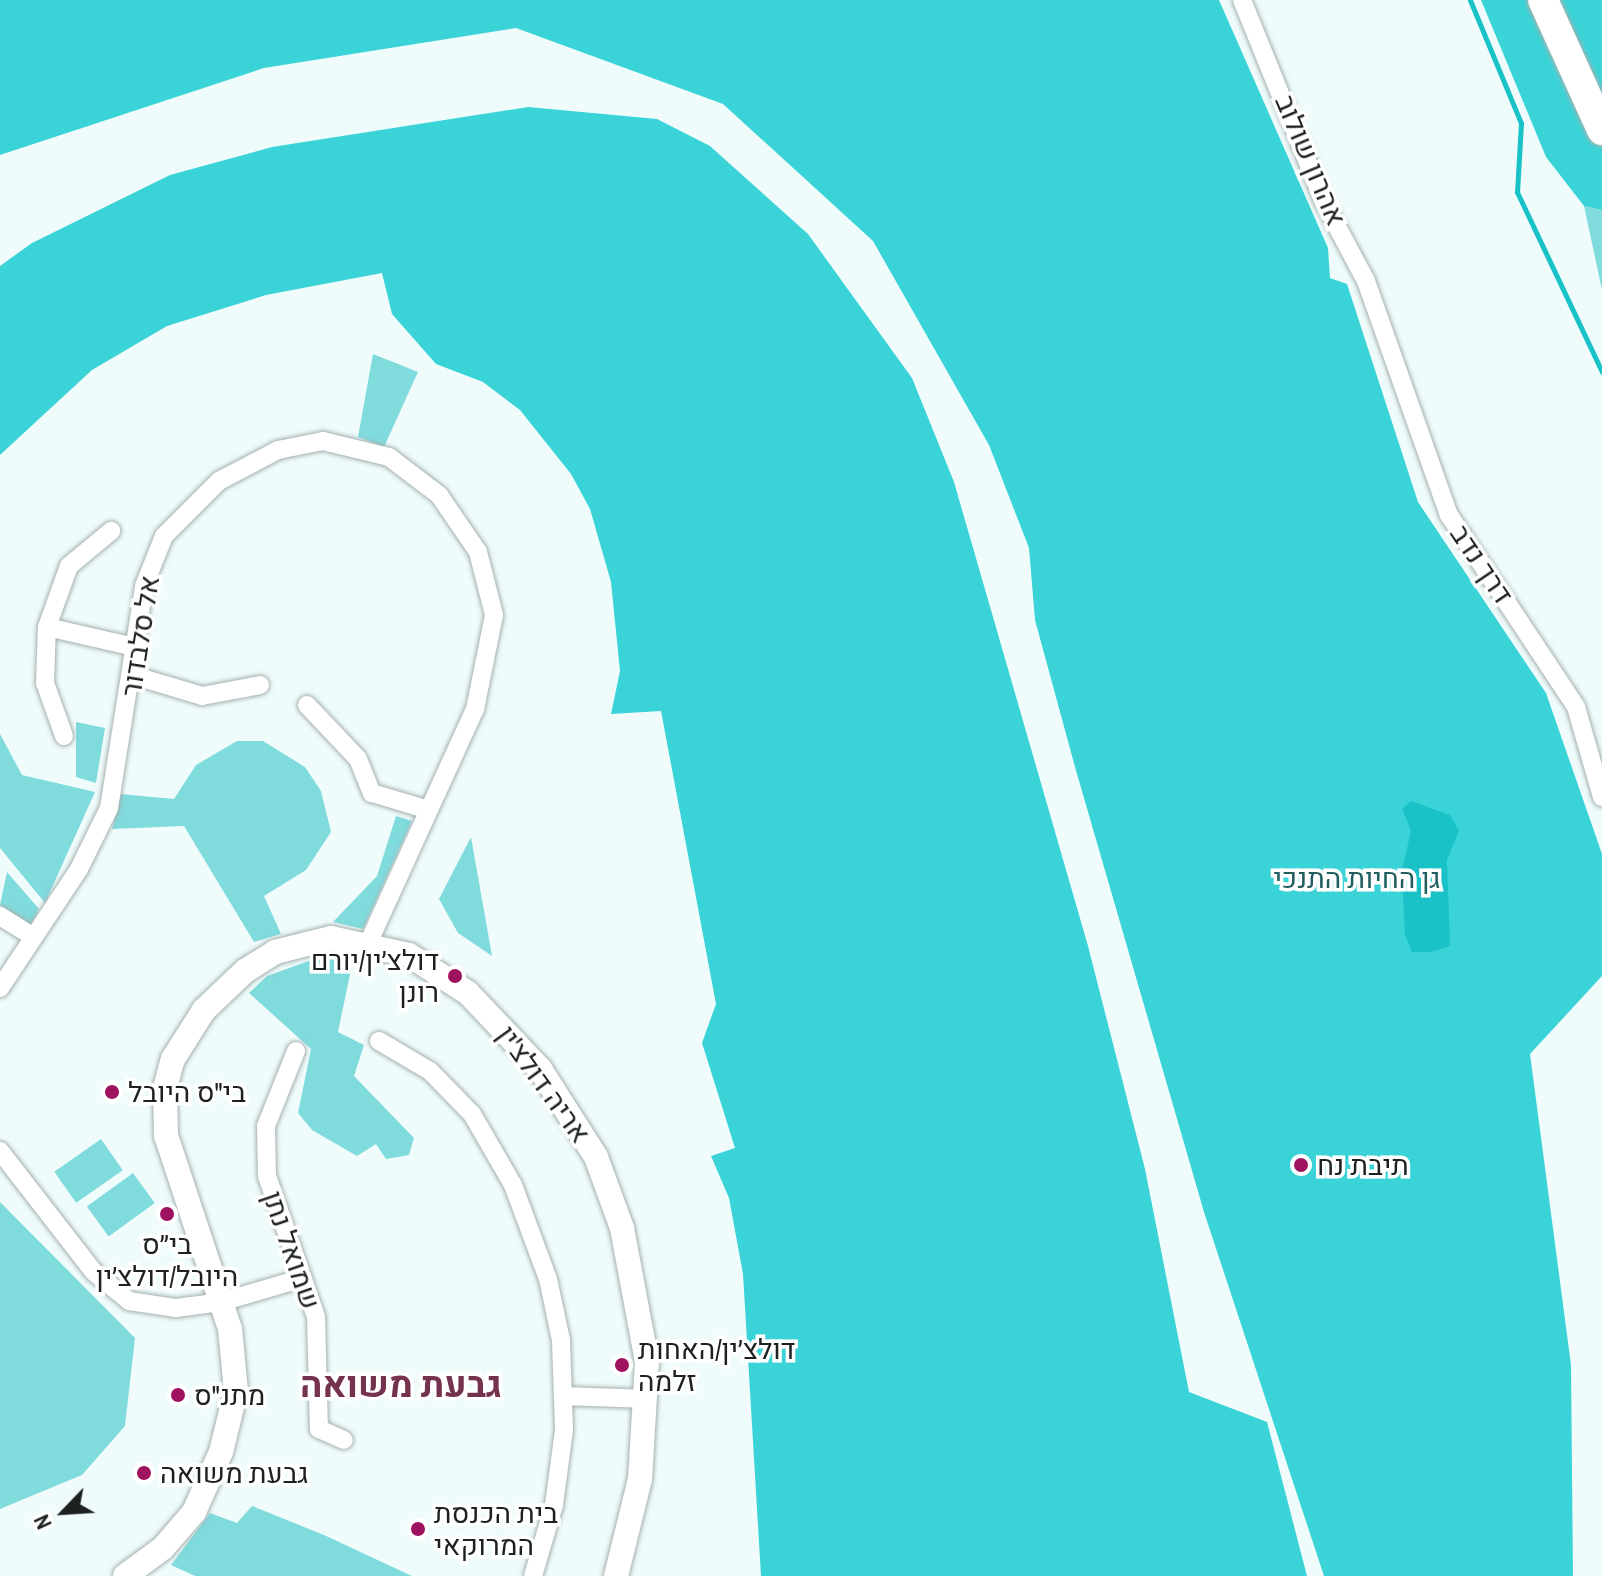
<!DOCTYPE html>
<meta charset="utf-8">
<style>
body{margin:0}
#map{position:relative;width:1602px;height:1576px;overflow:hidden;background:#f0fcfc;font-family:"Archivo Narrow",Heebo,sans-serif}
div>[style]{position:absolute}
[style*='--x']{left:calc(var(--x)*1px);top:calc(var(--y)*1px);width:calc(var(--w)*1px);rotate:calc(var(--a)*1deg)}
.green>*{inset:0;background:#80dbdd;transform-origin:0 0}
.forest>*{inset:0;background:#3ad4d8}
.water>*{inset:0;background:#18c2c7}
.stream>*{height:5px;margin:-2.5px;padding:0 2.5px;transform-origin:2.5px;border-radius:2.5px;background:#18c2c7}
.roads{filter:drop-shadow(0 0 2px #a5b0b0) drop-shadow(0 0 2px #a5b0b0)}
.minor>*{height:18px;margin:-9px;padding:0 9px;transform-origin:9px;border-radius:9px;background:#fff}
.tertiary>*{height:24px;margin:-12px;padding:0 12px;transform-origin:12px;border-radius:12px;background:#fff}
.primary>*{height:30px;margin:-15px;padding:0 15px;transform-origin:15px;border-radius:15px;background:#fff}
.dots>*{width:22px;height:22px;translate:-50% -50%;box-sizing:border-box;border:4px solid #fff;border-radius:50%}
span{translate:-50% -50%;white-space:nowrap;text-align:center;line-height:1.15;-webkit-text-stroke:7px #fff;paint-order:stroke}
.street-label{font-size:28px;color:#1d2121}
.park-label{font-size:28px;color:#215e5f}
.poi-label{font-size:28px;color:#1d2121}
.right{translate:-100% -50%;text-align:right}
.left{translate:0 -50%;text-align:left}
.district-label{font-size:36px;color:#74324f;font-weight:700}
.north{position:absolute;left:24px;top:1472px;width:80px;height:80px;-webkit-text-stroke:6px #fff;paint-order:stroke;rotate:245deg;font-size:22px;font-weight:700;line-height:32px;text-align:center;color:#1d2121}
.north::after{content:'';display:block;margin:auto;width:28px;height:36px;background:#1d2121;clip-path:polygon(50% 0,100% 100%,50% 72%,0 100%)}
</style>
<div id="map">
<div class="green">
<i style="clip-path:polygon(1584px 206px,1602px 210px,1602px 290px)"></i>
<i style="clip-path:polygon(373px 354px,418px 372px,384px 447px,358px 437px)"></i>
<i style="clip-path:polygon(76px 722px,105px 728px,96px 783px,76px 777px)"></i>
<i style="clip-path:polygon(0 734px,22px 775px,95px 792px,45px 903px,0 848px)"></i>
<i style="clip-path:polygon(237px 741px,263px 741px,305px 767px,321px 791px,331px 832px,306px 870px,264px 896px,281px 934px,254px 942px,184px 826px,112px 829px,121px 794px,174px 799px,196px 765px)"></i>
<i style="clip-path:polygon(396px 816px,412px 821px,363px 929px,333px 922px,377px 876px)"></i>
<i style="clip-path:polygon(471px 837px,492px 956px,458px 933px,439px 899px)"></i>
<i style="clip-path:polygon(7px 872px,39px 909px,30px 926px,0 905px)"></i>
<i style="clip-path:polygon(328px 954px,354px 955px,338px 1032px,364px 1045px,354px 1076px,414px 1138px,409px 1155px,386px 1159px,376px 1144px,357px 1156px,312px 1130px,298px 1113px,311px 1049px,249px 993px,267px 976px)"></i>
<i style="left:101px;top:1139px;width:38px;height:57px;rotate:55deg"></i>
<i style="left:133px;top:1173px;width:37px;height:57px;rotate:54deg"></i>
<i style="clip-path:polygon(0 1202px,135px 1338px,125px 1426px,82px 1475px,0 1509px)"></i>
<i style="clip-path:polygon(252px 1506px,324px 1535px,412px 1576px,195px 1576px,171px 1565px,210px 1513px,237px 1523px)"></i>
</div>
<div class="forest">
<i style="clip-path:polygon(0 0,1219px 0,1328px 248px,1330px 278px,1347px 284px,1418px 502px,1546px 693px,1602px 854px,1602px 976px,1530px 1054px,1571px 1365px,1573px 1576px,1324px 1576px,1204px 1212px,1075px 767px,1035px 620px,1029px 548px,989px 445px,873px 241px,723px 104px,516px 28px,264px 68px,0 155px)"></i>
<i style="clip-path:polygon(1481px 0,1602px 0,1602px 210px,1584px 206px,1546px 157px)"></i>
<i style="clip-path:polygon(528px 107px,657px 119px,710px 146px,808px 234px,912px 378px,954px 482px,1088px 946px,1145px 1169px,1189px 1392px,1267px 1422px,1307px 1576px,761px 1576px,743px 1274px,729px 1198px,711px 1156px,735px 1148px,702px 1043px,716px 1004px,661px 711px,611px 714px,620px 671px,611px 582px,590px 509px,571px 474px,520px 410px,483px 382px,436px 364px,392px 314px,382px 273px,266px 295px,167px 326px,92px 370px,0 455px,0 266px,32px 243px,170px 175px,272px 147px)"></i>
</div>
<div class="water">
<i style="clip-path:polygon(1411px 801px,1450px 815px,1459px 831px,1447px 860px,1450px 946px,1431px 952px,1412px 952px,1405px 935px,1402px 870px,1411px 831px,1402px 809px)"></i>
</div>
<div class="stream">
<i style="--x:1470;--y:0;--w:133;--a:67.5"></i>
<i style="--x:1521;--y:123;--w:69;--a:93.3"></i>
<i style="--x:1517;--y:192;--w:199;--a:64.7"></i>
</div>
<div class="roads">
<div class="minor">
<i style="--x:1242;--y:0;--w:218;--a:67.9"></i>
<i style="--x:1324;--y:202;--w:89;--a:62"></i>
<i style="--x:1366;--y:281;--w:248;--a:70.5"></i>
<i style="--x:1449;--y:515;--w:230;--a:56.5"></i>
<i style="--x:1576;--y:707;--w:94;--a:73.9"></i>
<i style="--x:47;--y:627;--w:90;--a:12.8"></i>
<i style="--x:132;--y:675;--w:73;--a:16.7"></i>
<i style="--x:202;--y:696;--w:59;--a:-10.7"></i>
<i style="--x:307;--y:705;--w:74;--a:46.6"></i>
<i style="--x:358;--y:759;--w:37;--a:68"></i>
<i style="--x:372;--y:793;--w:59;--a:16.6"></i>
<i style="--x:64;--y:736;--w:56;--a:-109.7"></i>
<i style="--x:45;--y:683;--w:56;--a:-88"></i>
<i style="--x:47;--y:627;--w:65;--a:-70.2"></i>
<i style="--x:69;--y:566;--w:55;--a:-39.8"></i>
<i style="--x:0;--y:916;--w:39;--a:32"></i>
<i style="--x:0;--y:988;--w:143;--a:-56.4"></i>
<i style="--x:79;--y:869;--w:68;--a:-63.8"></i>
<i style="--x:109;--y:808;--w:225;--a:-81"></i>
<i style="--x:144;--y:586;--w:54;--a:-68.2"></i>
<i style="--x:164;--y:536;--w:78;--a:-45"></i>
<i style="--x:219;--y:481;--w:67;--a:-27.7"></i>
<i style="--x:278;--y:450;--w:46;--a:-11.3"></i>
<i style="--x:323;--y:441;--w:68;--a:13.6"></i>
<i style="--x:389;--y:457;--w:63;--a:37.2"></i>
<i style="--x:439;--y:495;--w:69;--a:55.6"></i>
<i style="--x:478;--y:552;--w:65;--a:75.7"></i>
<i style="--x:494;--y:615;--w:96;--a:101.4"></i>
<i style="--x:475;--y:709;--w:256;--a:114.5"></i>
<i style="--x:379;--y:1041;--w:59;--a:30.5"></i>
<i style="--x:430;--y:1071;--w:60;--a:45.7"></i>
<i style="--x:472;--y:1114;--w:82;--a:60"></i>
<i style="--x:513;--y:1185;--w:100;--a:69.6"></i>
<i style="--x:548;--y:1279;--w:62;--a:78"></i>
<i style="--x:561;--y:1340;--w:90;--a:88.1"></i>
<i style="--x:564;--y:1430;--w:76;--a:97.6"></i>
<i style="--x:554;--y:1505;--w:74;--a:106.5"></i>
<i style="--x:296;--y:1051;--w:81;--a:111.8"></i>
<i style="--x:266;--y:1126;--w:50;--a:88.9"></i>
<i style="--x:267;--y:1176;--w:149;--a:70.8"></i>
<i style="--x:316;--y:1317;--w:112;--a:88.5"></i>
<i style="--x:319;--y:1429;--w:27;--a:24"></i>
<i style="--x:0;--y:1151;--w:153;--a:52.2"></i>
<i style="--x:94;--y:1272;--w:45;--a:39.6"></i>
<i style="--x:129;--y:1301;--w:48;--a:8.5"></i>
<i style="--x:176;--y:1308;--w:45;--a:-7.6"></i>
<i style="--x:221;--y:1302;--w:85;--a:-16.3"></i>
<i style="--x:565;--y:1396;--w:82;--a:2.1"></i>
</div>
<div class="tertiary">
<i style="--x:125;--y:1576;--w:47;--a:-36.4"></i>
<i style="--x:163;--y:1548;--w:48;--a:-49.3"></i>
<i style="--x:194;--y:1512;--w:66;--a:-65.8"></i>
<i style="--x:221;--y:1452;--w:63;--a:-76.2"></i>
<i style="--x:236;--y:1391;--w:62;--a:-95.5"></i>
<i style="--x:230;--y:1329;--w:203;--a:-108.3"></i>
<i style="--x:166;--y:1136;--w:48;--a:-91.2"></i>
<i style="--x:165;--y:1088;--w:30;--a:-75"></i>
<i style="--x:173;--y:1059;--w:58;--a:-57.7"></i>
<i style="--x:204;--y:1010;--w:57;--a:-43.6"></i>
<i style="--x:245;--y:971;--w:36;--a:-32"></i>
<i style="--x:275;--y:952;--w:58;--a:-14"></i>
<i style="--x:331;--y:938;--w:80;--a:12.3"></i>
<i style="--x:409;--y:955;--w:70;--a:32.8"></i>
<i style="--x:468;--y:993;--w:105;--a:46.5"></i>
<i style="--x:540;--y:1069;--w:104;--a:57.5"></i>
<i style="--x:596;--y:1157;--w:76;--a:69.9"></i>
<i style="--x:622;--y:1228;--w:136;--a:79.4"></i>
<i style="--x:647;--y:1362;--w:117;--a:93.4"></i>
<i style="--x:640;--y:1479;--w:100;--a:103.9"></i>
</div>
<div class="primary">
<i style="--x:1543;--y:0;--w:143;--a:65.6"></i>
</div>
</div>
<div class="dots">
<i style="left:455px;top:976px;background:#9e125f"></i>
<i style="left:112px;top:1092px;background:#9e125f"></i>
<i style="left:1301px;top:1165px;background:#9e125f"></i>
<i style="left:167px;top:1214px;background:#9e125f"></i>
<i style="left:622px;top:1365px;background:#9e125f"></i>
<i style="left:178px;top:1395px;background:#9e125f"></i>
<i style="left:144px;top:1473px;background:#9e125f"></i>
<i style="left:418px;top:1529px;background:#9e125f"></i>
</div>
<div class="street-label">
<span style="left:1311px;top:160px;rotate:67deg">אהרון שולוב</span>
<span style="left:1482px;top:564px;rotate:56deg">דרך נדב</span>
<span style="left:140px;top:636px;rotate:-81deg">אל סלבדור</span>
<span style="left:544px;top:1084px;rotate:54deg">אריה דולצ'ין</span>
<span style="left:292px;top:1250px;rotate:71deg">שמואל נתן</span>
</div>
<div class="park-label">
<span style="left:1357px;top:878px">גן החיות התנכי</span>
</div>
<div class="poi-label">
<span class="right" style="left:439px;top:976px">דולצ׳ין/יורם<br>רונן</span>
<span class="left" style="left:128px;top:1092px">בי"ס היובל</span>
<span class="left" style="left:1317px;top:1165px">תיבת נח</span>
<span style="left:167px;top:1260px">בי״ס<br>היובל/דולצ׳ין</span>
<span class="left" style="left:638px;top:1365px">דולצ׳ין/האחות<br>זלמה</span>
<span class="left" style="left:194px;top:1395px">מתנ"ס</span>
<span class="left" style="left:160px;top:1473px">גבעת משואה</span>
<span class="left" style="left:434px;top:1529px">בית הכנסת<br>המרוקאי</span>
</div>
<div class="district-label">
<span style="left:401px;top:1385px">גבעת משואה</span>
</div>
<div class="north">N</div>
</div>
